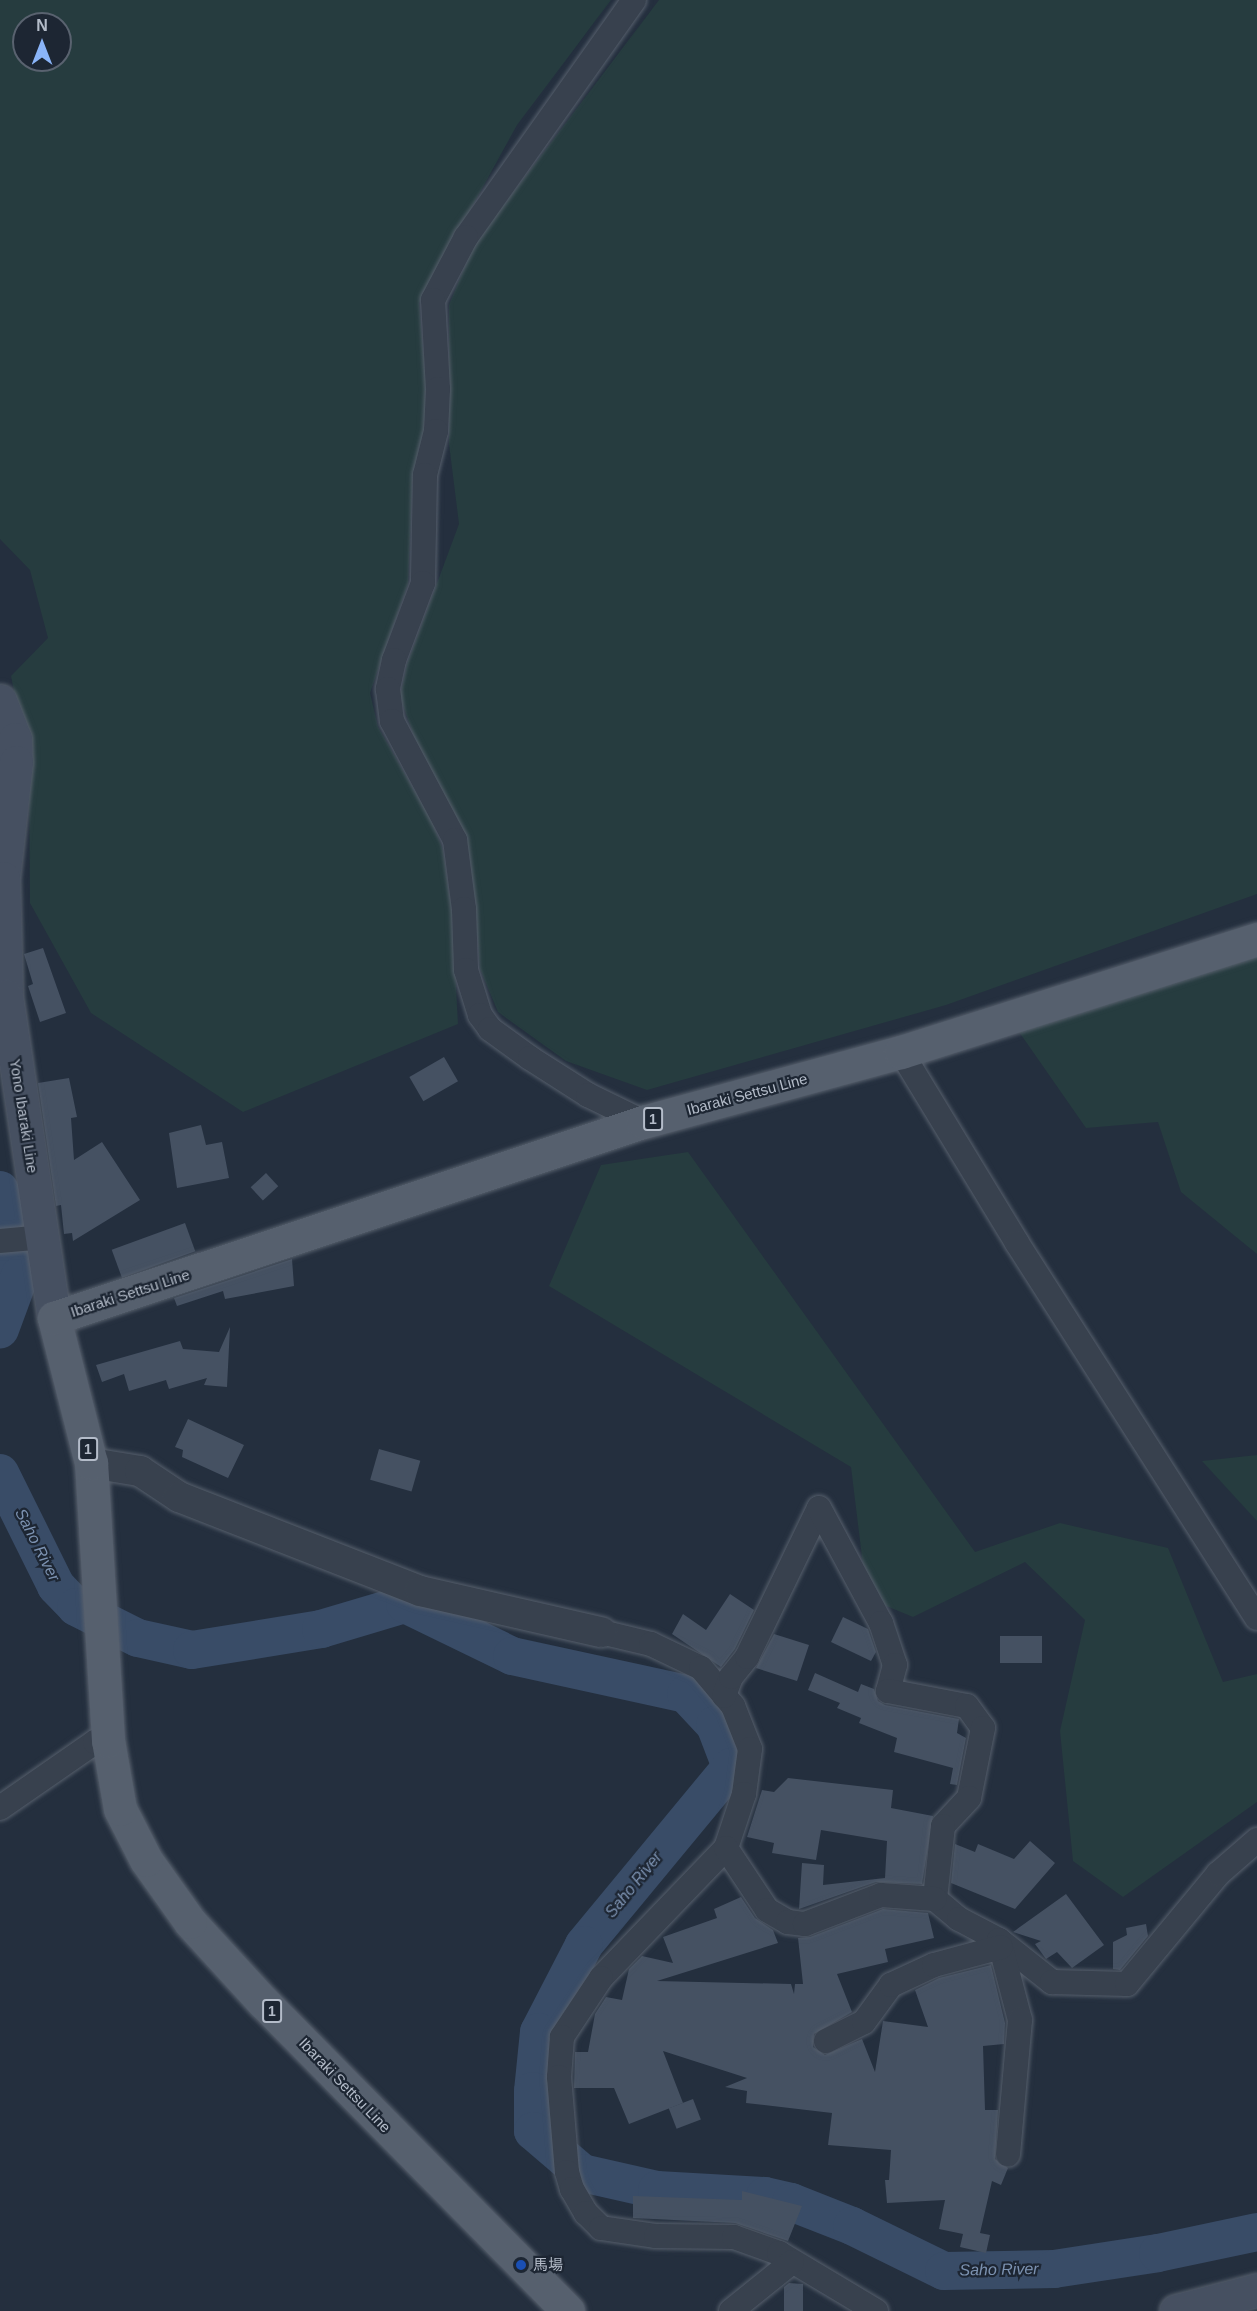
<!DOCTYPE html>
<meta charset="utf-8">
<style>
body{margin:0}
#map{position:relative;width:1257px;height:2311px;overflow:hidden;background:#242f3e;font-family:Arial,"Noto Sans JP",sans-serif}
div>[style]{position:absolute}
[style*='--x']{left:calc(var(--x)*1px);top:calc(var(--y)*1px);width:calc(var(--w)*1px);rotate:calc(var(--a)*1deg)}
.green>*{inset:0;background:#263c3f}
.river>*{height:38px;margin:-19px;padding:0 19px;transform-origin:19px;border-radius:19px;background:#394c67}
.building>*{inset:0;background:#455162;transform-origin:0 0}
.roads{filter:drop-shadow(0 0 2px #565f6c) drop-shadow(0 0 2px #565f6c)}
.minor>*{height:24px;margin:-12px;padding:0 12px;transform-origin:12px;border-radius:12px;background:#38414e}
.tertiary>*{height:30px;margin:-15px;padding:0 15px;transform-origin:15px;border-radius:15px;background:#38414e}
.secondary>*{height:33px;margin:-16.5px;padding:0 16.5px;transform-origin:16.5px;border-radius:16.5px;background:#465061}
.primary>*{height:33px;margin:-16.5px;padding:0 16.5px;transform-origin:16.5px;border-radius:16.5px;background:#56606e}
.dots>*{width:16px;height:16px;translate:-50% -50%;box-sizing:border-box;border:3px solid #1d2633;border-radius:50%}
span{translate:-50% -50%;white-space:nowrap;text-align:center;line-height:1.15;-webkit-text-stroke:4.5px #1d2633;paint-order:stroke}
.shield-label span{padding:2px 4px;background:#1d2633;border:2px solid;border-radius:4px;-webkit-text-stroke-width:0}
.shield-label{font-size:14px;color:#b4bcc9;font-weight:700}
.street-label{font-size:15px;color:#b4bcc9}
.poi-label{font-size:15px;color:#b4bcc9}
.left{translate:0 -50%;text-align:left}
.water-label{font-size:16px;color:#7c92b1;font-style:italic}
.north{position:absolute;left:12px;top:12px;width:60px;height:60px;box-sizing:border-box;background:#1d2633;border:2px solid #59626f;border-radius:50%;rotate:0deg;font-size:16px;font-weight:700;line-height:24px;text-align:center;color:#b4bcc9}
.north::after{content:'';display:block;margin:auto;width:21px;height:27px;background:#8ab4f8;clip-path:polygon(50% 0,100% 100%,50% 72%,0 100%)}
</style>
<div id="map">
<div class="green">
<i style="clip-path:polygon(evenodd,0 0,611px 0,517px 125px,419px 303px,427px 394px,425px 434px,413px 473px,408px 584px,370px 693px,378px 727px,431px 819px,443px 850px,452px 912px,458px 1024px,243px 1112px,91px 1013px,30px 903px,29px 765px,11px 676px,48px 638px,30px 570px,0 539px,0 0,24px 24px,60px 24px,60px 60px,24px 60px,24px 24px)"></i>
<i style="clip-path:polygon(659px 0,1257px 0,1257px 894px,946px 1005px,647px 1090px,566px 1061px,498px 1012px,480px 969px,475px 908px,400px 697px,407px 664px,459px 524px,449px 444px,449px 305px,474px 244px)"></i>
<i style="clip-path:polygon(1257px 947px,1257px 1254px,1181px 1192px,1158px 1122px,1086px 1128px,1015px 1026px)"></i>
<i style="clip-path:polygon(688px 1152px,975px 1552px,1060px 1523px,1168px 1548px,1223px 1682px,1257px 1674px,1257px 1802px,1123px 1897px,1073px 1861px,1060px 1731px,1085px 1620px,1025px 1562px,913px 1617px,867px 1598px,851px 1467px,549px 1286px,601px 1165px)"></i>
<i style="clip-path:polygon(1257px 1455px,1257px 1521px,1202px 1461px)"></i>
</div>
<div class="river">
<i style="--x:0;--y:1190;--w:87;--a:76.8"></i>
<i style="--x:20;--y:1275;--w:58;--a:110.3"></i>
<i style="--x:0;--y:1473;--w:126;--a:63.6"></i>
<i style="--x:56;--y:1586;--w:29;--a:46"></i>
<i style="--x:76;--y:1607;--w:69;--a:26.6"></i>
<i style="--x:138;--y:1638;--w:55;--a:12.5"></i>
<i style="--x:192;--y:1650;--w:131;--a:-9.2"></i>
<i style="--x:321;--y:1629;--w:88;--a:-16.6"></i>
<i style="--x:405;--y:1604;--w:119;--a:25.9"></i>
<i style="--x:512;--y:1656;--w:178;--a:12.3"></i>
<i style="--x:686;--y:1694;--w:42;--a:46.9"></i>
<i style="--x:715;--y:1725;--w:45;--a:69.1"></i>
<i style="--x:731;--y:1767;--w:231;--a:129.6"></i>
<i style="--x:584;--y:1945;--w:98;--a:117.3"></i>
<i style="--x:539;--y:2032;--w:59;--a:95.8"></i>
<i style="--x:533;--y:2091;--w:40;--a:90"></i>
<i style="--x:533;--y:2131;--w:65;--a:40.6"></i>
<i style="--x:582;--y:2173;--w:77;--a:12.8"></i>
<i style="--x:657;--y:2190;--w:108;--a:3.2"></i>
<i style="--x:765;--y:2196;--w:27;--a:13"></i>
<i style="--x:791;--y:2202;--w:66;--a:21.5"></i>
<i style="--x:852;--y:2226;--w:102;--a:26.1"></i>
<i style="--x:944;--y:2271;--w:110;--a:-1"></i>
<i style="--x:1054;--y:2269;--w:105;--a:-8.7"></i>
<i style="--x:1158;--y:2253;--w:101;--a:-12"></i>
</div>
<div class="building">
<i style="clip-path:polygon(43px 948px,66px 1013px,40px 1022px,28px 986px,33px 984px,24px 954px)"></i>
<i style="left:444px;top:1057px;width:28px;height:40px;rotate:60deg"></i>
<i style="clip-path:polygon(69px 1078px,77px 1117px,71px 1118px,74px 1160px,102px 1142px,140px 1200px,73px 1241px,72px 1233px,64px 1234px,61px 1205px,56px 1206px,38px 1083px)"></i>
<i style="clip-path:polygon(201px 1125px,206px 1145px,222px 1142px,229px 1178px,177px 1188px,169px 1133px)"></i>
<i style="left:266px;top:1173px;width:18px;height:21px;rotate:47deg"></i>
<i style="left:185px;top:1223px;width:30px;height:78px;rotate:70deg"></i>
<i style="clip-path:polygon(292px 1259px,294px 1286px,225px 1299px,223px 1291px,177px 1306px,174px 1298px)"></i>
<i style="clip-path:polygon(230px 1327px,227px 1387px,204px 1385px,207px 1378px,169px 1389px,166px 1380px,129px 1391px,124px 1374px,102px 1382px,96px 1365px,180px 1341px,183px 1349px,219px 1352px)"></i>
<i style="clip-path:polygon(188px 1419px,244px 1445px,228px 1478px,182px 1457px,183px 1450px,175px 1447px)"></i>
<i style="left:379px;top:1449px;width:43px;height:32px;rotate:16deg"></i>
<i style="clip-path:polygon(730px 1594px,754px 1610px,735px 1649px,721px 1667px,672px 1634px,683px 1614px,706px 1630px)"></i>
<i style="clip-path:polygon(843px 1617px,868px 1629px,876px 1652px,871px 1661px,831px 1642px)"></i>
<i style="clip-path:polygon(774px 1634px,809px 1645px,797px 1681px,756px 1668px)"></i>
<i style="left:1042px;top:1636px;width:27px;height:42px;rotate:90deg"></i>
<i style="clip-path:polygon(815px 1673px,858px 1692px,861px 1684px,874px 1689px,878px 1701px,885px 1705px,959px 1719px,957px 1733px,966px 1738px,957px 1785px,950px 1784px,953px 1768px,894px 1752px,897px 1738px,859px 1723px,861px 1718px,837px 1708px,840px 1703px,808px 1690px)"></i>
<i style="clip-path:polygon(788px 1778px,893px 1790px,891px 1808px,933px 1816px,922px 1884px,876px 1882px,799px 1909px,802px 1863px,824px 1865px,823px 1885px,885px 1878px,887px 1841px,821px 1830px,816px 1860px,772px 1853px,774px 1843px,747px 1837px,762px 1790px,774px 1792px)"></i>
<i style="clip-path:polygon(1030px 1841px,1055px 1863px,1015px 1909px,951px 1883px,955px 1844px,975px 1852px,978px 1844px,1014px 1859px)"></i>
<i style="clip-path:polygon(1066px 1894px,1104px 1945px,1072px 1968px,1057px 1952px,1046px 1959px,1035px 1944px,1041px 1941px,1013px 1932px)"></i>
<i style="clip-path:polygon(741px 1897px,755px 1918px,773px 1930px,778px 1943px,657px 1981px,791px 1984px,794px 1994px,795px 1984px,803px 1984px,798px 1938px,810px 1937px,883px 1909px,928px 1913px,934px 1938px,885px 1949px,888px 1962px,837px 1974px,852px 2012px,814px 2034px,813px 2047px,825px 2055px,862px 2039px,875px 2072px,883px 2021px,928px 2027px,915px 1990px,939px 1978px,991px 1965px,1005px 2023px,1004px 2044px,983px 2046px,985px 2110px,998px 2110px,995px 2159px,1008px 2168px,1001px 2185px,992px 2181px,980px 2233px,990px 2235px,986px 2253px,960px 2247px,963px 2234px,939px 2229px,945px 2200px,887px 2203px,885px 2180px,889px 2180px,891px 2150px,828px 2145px,832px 2113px,746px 2103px,747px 2091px,725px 2087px,747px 2078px,663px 2051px,683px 2103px,629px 2124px,614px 2088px,574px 2088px,575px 2052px,588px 2052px,595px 2014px,606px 1997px,622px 2000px,629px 1969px,642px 1956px,673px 1963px,663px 1937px,717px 1918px,714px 1909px)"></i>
<i style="clip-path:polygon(1146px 1924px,1148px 1936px,1120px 1970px,1113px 1969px,1113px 1942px,1127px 1935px,1126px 1928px)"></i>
<i style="left:693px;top:2099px;width:22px;height:26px;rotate:69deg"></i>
<i style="clip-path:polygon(742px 2191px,802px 2206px,788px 2241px,735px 2223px,633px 2218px,633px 2196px,742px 2200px)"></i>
<i style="clip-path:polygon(789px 2283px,803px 2284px,803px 2311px,784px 2311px,784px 2287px)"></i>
</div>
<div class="roads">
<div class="minor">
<i style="--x:634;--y:0;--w:291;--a:125.3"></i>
<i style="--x:466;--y:237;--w:71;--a:117.6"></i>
<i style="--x:433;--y:300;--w:89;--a:86.8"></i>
<i style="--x:438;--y:389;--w:42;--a:92.7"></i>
<i style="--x:436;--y:431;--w:45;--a:104"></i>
<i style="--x:425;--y:475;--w:108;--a:91.1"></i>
<i style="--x:423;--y:583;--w:82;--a:110.6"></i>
<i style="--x:394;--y:660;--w:30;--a:102"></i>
<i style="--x:388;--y:689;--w:32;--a:83"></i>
<i style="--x:392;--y:721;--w:135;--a:62.1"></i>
<i style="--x:455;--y:840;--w:70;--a:82.6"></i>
<i style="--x:464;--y:909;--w:61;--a:88.1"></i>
<i style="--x:466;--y:970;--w:47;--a:72.7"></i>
<i style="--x:480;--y:1015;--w:17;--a:54"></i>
<i style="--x:490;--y:1029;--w:49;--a:35.9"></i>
<i style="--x:530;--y:1058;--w:69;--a:32.5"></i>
<i style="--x:588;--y:1095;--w:61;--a:26.1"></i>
<i style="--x:901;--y:1052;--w:223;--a:58.7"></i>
<i style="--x:1017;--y:1243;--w:445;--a:57.4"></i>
<i style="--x:0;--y:1241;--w:44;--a:-5.2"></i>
<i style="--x:601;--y:1632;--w:51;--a:13.5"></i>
<i style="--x:651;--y:1644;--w:55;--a:25.6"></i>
<i style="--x:701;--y:1668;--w:50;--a:49.9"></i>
<i style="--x:733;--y:1706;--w:46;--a:68.4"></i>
<i style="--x:750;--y:1749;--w:45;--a:97.6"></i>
<i style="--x:744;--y:1794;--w:57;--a:108.4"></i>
<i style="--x:726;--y:1848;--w:180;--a:133.9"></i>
<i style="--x:601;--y:1978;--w:71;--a:123.5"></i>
<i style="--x:562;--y:2037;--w:40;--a:94.3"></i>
<i style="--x:559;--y:2077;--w:95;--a:85.2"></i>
<i style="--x:567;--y:2172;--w:18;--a:74"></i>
<i style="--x:572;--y:2189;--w:28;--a:60"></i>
<i style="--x:586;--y:2213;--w:21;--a:45"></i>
<i style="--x:601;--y:2228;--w:56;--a:8.3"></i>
<i style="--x:656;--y:2236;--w:78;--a:0.7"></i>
<i style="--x:734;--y:2237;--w:48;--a:19.6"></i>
<i style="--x:779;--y:2253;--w:113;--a:30.9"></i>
<i style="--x:724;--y:1696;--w:20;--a:-70"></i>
<i style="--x:731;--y:1677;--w:26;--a:-51"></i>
<i style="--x:747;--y:1657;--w:165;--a:-64.2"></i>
<i style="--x:819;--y:1508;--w:131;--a:61.7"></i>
<i style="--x:881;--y:1623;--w:44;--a:71.6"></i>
<i style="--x:895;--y:1665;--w:27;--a:105"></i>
<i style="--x:888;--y:1691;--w:80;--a:10.8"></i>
<i style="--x:967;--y:1706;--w:27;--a:54"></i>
<i style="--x:983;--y:1728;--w:71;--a:101.3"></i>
<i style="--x:969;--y:1798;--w:38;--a:133"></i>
<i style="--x:943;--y:1826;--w:73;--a:96.3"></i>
<i style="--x:935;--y:1899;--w:31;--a:40"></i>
<i style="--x:959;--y:1919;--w:45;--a:27.7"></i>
<i style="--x:999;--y:1940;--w:68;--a:38.4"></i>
<i style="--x:1052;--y:1982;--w:75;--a:1.5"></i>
<i style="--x:1127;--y:1984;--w:143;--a:-50.4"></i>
<i style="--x:1218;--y:1874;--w:52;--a:-41.1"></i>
<i style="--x:0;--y:1808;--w:116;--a:-34.8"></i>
<i style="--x:95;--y:1742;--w:13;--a:-9"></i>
<i style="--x:726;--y:1848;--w:74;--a:56.5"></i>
<i style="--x:767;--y:1910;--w:24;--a:30"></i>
<i style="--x:788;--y:1922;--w:17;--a:7"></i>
<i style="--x:805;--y:1924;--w:81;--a:-20.9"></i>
<i style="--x:881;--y:1895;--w:54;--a:4.2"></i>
<i style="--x:999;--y:1940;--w:83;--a:75.3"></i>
<i style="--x:1020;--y:2020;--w:135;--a:95.1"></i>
<i style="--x:826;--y:2041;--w:42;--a:-26.6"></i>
<i style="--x:864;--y:2022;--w:46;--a:-53.9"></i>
<i style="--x:891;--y:1985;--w:47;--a:-24.9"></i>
<i style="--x:934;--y:1965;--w:69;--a:-15"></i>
<i style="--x:731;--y:2311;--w:78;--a:-38.8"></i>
</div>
<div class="tertiary">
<i style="--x:91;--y:1463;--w:50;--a:9.3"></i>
<i style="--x:140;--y:1471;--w:47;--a:33.7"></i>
<i style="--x:179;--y:1497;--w:259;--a:21.3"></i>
<i style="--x:420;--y:1591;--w:186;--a:12.8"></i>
</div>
<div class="secondary">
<i style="--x:0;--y:701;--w:41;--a:68.5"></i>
<i style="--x:15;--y:739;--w:23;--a:88"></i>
<i style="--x:16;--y:762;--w:117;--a:96.4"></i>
<i style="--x:3;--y:878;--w:118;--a:88.5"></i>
<i style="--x:6;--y:996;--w:326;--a:81.5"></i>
<i style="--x:1176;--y:2311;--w:84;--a:-14.5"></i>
</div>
<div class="primary">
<i style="--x:568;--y:2311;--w:433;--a:-134.6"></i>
<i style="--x:264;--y:2003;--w:110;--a:-132.4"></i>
<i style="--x:190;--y:1922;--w:76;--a:-125.4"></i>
<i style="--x:146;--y:1860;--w:57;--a:-117"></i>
<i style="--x:120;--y:1809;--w:70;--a:-99.9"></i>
<i style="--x:108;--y:1740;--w:278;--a:-93.5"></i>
<i style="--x:91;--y:1463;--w:150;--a:-104.3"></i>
<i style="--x:54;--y:1318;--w:621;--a:-18.41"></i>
<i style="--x:643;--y:1122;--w:267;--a:-15.2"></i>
<i style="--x:901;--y:1052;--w:374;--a:-17.6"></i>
</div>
</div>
<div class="dots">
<i style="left:521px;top:2265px;background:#1a4fb4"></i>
</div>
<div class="shield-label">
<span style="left:653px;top:1119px">1</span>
<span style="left:88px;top:1449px">1</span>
<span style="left:272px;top:2011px">1</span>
</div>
<div class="street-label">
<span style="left:747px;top:1094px;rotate:-15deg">Ibaraki Settsu Line</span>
<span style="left:24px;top:1116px;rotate:81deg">Yono Ibaraki Line</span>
<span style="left:130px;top:1293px;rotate:-18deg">Ibaraki Settsu Line</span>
<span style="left:345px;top:2085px;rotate:46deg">Ibaraki Settsu Line</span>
</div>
<div class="poi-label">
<span class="left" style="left:533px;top:2265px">馬場</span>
</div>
<div class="water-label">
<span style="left:37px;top:1545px;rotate:63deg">Saho River</span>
<span style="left:634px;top:1885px;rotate:-51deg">Saho River</span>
<span style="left:999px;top:2270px;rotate:-1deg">Saho River</span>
</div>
<div class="north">N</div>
</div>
